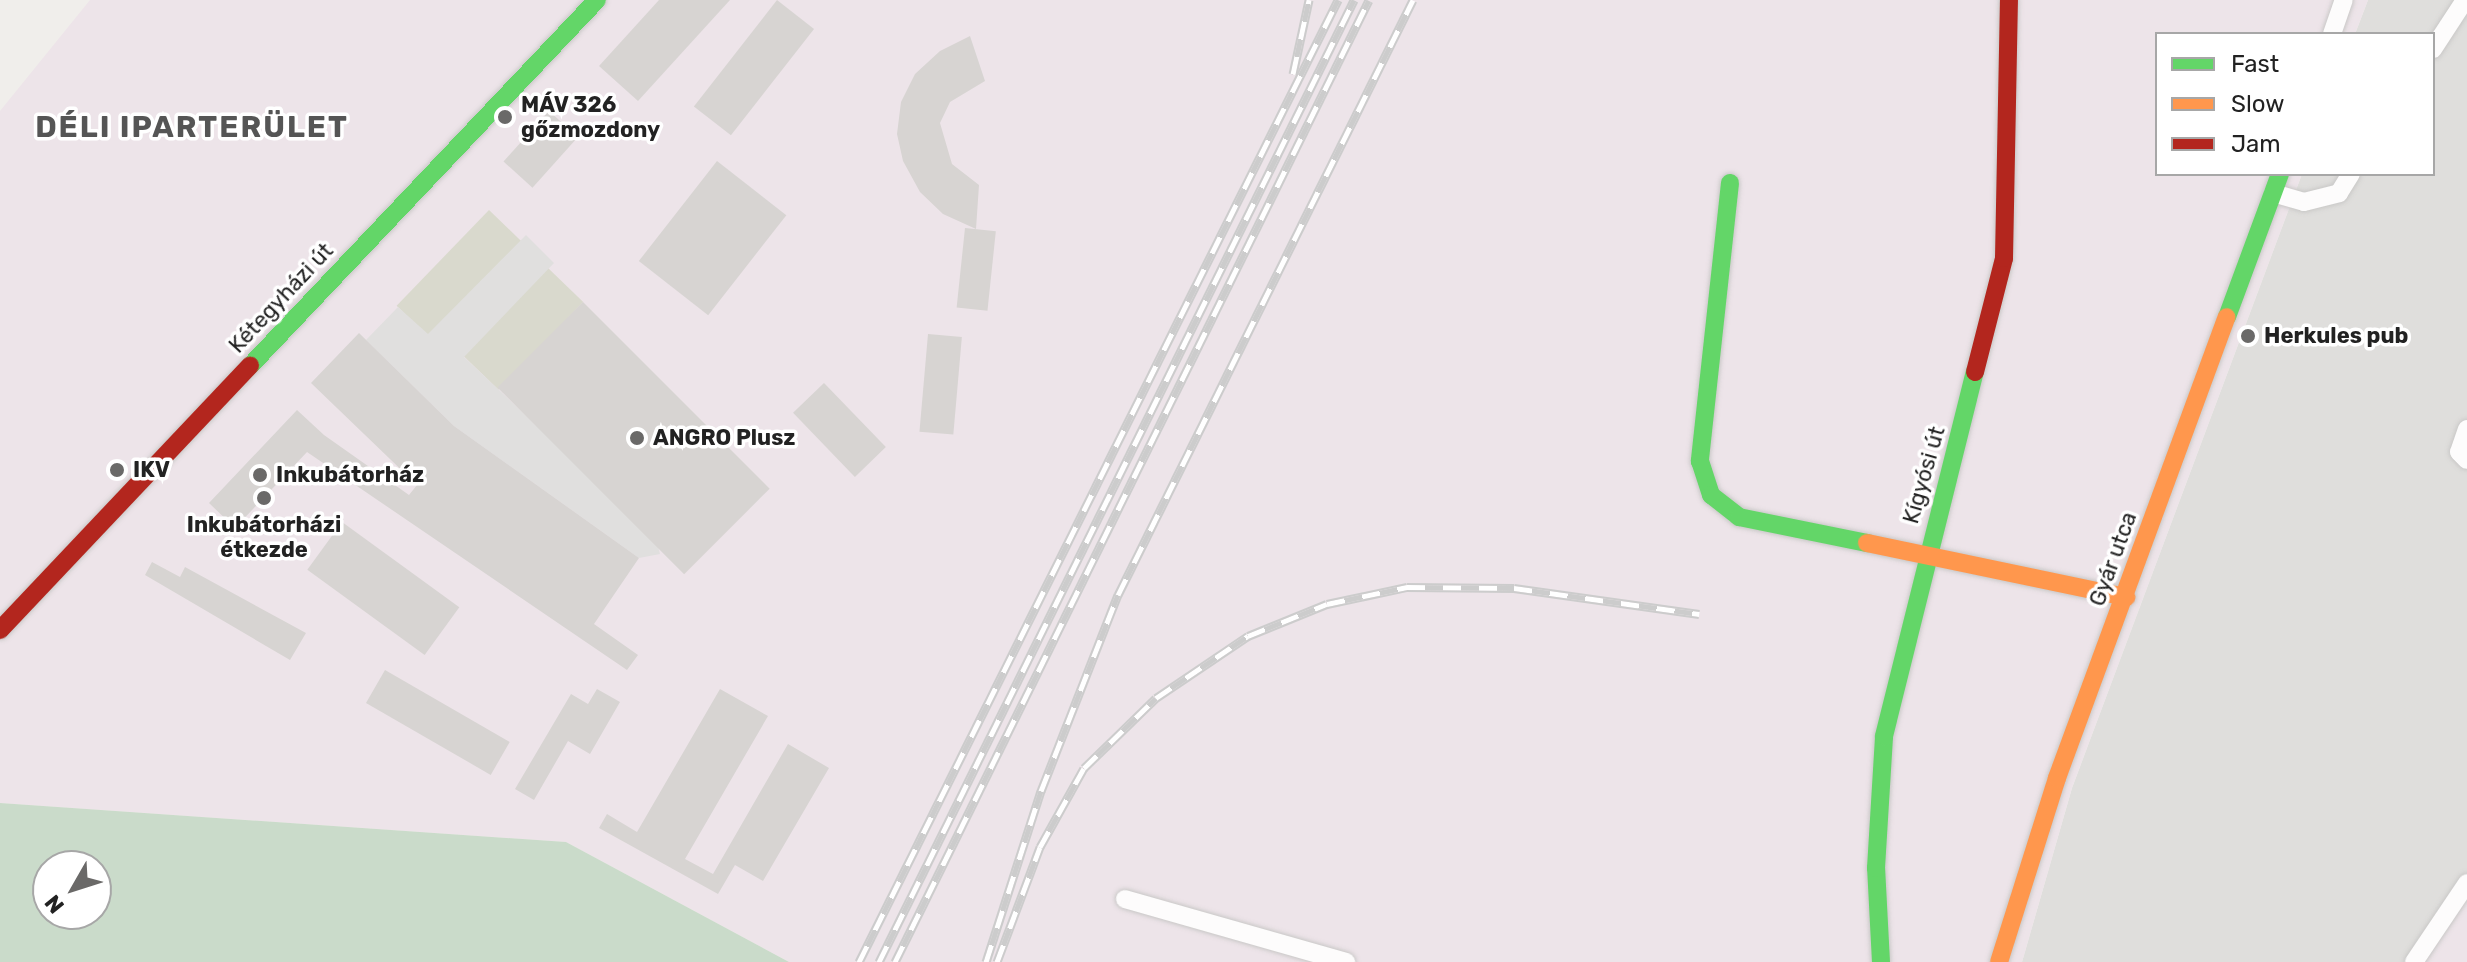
<!DOCTYPE html>
<meta charset="utf-8">
<style>
body{margin:0}
#map{position:relative;width:2467px;height:962px;overflow:hidden;background:#f0eeeb;font-family:Rubik,sans-serif}
div>[style]{position:absolute}
[style*='--x']{left:calc(var(--x)*1px);top:calc(var(--y)*1px);width:calc(var(--w)*1px);rotate:calc(var(--a)*1deg)}
.residential>*{inset:0;background:#dfdedc}
.industrial>*{inset:0;background:#ede4e9}
.construction>*{inset:0;background:#d9d9cd;transform-origin:0 0}
.cemetery>*{inset:0;background:#cadbca}
.parking>*{inset:0;background:#e0dfde}
.building>*{inset:0;background:#d7d4d2;transform-origin:0 0}
.roads{filter:drop-shadow(0 0 2px #c9c8c7) drop-shadow(0 0 2px #c9c8c7)}
.street>*{height:18px;margin:-9px;padding:0 9px;transform-origin:9px;border-radius:9px;background:#fdfcfc}
.fast>*{height:18px;margin:-9px;padding:0 9px;transform-origin:9px;border-radius:9px;background:#63d668}
.slow>*{height:18px;margin:-9px;padding:0 9px;transform-origin:9px;border-radius:9px;background:#ff974d}
.jam>*{height:18px;margin:-9px;padding:0 9px;transform-origin:9px;border-radius:9px;background:#b3261e}
.rail>*{height:9px;margin-top:-4.5px;transform-origin:0;background:repeating-linear-gradient(90deg,#fff 0 18px,#ccc 0 36px);box-sizing:border-box;border-block:2px solid #ccc}
.dots>*{width:22px;height:22px;translate:-50% -50%;box-sizing:border-box;border:4px solid #fff;border-radius:50%}
span{translate:-50% -50%;white-space:nowrap;text-align:center;line-height:1.15;-webkit-text-stroke:7px #fff;paint-order:stroke}
.poi-label{font-size:22px;color:#222;font-weight:700}
.left{translate:0 -50%;text-align:left}
.street-label{font-size:22px;color:#222}
.district-label{font-size:30px;color:#555;font-weight:700;letter-spacing:2px}
.legend{position:absolute;left:2155px;top:32px;width:280px;height:144px;box-sizing:border-box;background:#fff;border:2px solid #a7a7a7;margin:0;padding:10px 14px;list-style:none;font-size:24px;color:#222}
.legend li{display:flex;align-items:center;gap:16px;height:40px}
.legend b{width:40px;border:2px solid #a7a7a7}
.north{position:absolute;left:32px;top:850px;width:80px;height:80px;box-sizing:border-box;background:#fff;border:2px solid #a7a7a7;border-radius:50%;rotate:231deg;font-size:22px;font-weight:700;line-height:32px;text-align:center;color:#222}
.north::after{content:'';display:block;margin:auto;width:28px;height:36px;background:#6a6968;clip-path:polygon(50% 0,100% 100%,50% 72%,0 100%)}
</style>
<div id="map">
<div class="residential">
<i style="clip-path:polygon(2368px 0,2467px 0,2467px 873px,2409px 962px,2022px 962px,2072px 788px,2302px 174px,2433px 174px,2433px 34px,2355px 34px)"></i>
</div>
<div class="industrial">
<i style="clip-path:polygon(90px 0,2368px 0,2355px 34px,2157px 34px,2157px 174px,2302px 174px,2072px 788px,2022px 962px,789px 962px,566px 842px,0 803px,0 111px)"></i>
<i style="clip-path:polygon(2467px 873px,2467px 962px,2409px 962px)"></i>
</div>
<div class="construction">
<i style="left:489px;top:210px;width:45px;height:133px;rotate:44deg"></i>
<i style="left:548px;top:268px;width:49px;height:122px;rotate:44deg"></i>
</div>
<div class="cemetery">
<i style="clip-path:polygon(evenodd,0 803px,566px 842px,789px 962px,0 962px,0 803px,48px 866px,96px 866px,96px 914px,48px 914px,48px 866px)"></i>
</div>
<div class="parking">
<i style="clip-path:polygon(526px 235px,554px 263px,464px 357px,656px 538px,660px 554px,639px 558px,454px 426px,366px 340px,398px 307px,428px 334px)"></i>
</div>
<div class="building">
<i style="clip-path:polygon(659px 0,730px 0,638px 101px,599px 66px)"></i>
<i style="left:777px;top:0;width:47px;height:135px;rotate:38deg"></i>
<i style="clip-path:polygon(970px 36px,985px 81px,950px 102px,940px 123px,952px 164px,979px 185px,976px 229px,943px 214px,920px 192px,903px 161px,897px 134px,901px 102px,915px 74px,940px 51px)"></i>
<i style="left:549px;top:111px;width:39px;height:68px;rotate:42deg"></i>
<i style="left:717px;top:161px;width:88px;height:127px;rotate:38deg"></i>
<i style="left:965px;top:228px;width:31px;height:80px;rotate:6deg"></i>
<i style="left:583px;top:302px;width:264px;height:121px;rotate:45deg"></i>
<i style="clip-path:polygon(359px 333px,454px 426px,639px 558px,594px 624px,638px 655px,627px 670px,307px 452px,235px 528px,209px 503px,297px 410px,324px 435px,409px 495px,417px 485px,311px 383px)"></i>
<i style="left:928px;top:334px;width:34px;height:98px;rotate:5deg"></i>
<i style="left:824px;top:383px;width:89px;height:43px;rotate:46deg"></i>
<i style="left:342px;top:522px;width:145px;height:59px;rotate:36deg"></i>
<i style="clip-path:polygon(152px 562px,180px 577px,185px 567px,306px 633px,290px 660px,145px 575px)"></i>
<i style="left:385px;top:670px;width:144px;height:38px;rotate:30deg"></i>
<i style="clip-path:polygon(597px 689px,620px 702px,590px 754px,568px 741px,534px 800px,515px 789px,571px 694px,588px 704px)"></i>
<i style="clip-path:polygon(720px 689px,768px 716px,685px 859px,713px 874px,788px 744px,829px 768px,763px 881px,735px 865px,718px 894px,599px 828px,607px 814px,637px 832px)"></i>
</div>
<div class="roads">
<div class="street">
<i style="--x:2332;--y:34;--w:36;--a:-71"></i>
<i style="--x:2433;--y:49;--w:59;--a:-56.9"></i>
<i style="--x:2273;--y:193;--w:32;--a:16"></i>
<i style="--x:2304;--y:202;--w:36;--a:-14"></i>
<i style="--x:2339;--y:193;--w:22;--a:-58"></i>
<i style="--x:2467;--y:429;--w:24;--a:109"></i>
<i style="--x:2459;--y:452;--w:11;--a:45"></i>
<i style="--x:1125;--y:899;--w:230;--a:15.9"></i>
<i style="--x:2414;--y:962;--w:95;--a:-56.1"></i>
</div>
<div class="fast">
<i style="--x:1730;--y:183;--w:280;--a:96.2"></i>
<i style="--x:1700;--y:461;--w:36;--a:72"></i>
<i style="--x:1711;--y:495;--w:36;--a:38"></i>
<i style="--x:1739;--y:517;--w:131;--a:11.5"></i>
<i style="--x:2227;--y:317;--w:153;--a:-69.7"></i>
<i style="--x:250;--y:366;--w:504;--a:-46.53"></i>
<i style="--x:1881;--y:962;--w:94;--a:-93"></i>
<i style="--x:1876;--y:868;--w:132;--a:-86.5"></i>
<i style="--x:1884;--y:736;--w:375;--a:-76"></i>
</div>
<div class="slow">
<i style="--x:1867;--y:543;--w:265;--a:11.8"></i>
<i style="--x:1999;--y:962;--w:193;--a:-72.5"></i>
<i style="--x:2057;--y:778;--w:491;--a:-69.8"></i>
</div>
<div class="jam">
<i style="--x:1975;--y:372;--w:118;--a:-75.7"></i>
<i style="--x:2004;--y:258;--w:258;--a:-88.9"></i>
<i style="--x:0;--y:630;--w:364;--a:-46.6"></i>
</div>
</div>
<div class="rail">
<i style="--x:1293;--y:74;--w:76;--a:-77.8"></i>
<i style="--x:859;--y:962;--w:1075;--a:-63.53"></i>
<i style="--x:879;--y:962;--w:1073;--a:-63.72"></i>
<i style="--x:895;--y:962;--w:1072;--a:-63.77"></i>
<i style="--x:986;--y:962;--w:180;--a:-72.2"></i>
<i style="--x:1041;--y:791;--w:211;--a:-68.6"></i>
<i style="--x:1118;--y:595;--w:664;--a:-63.63"></i>
<i style="--x:997;--y:962;--w:123;--a:-69.5"></i>
<i style="--x:1040;--y:847;--w:90;--a:-60.9"></i>
<i style="--x:1084;--y:768;--w:100;--a:-44.2"></i>
<i style="--x:1156;--y:698;--w:111;--a:-34"></i>
<i style="--x:1248;--y:636;--w:85;--a:-22.1"></i>
<i style="--x:1327;--y:604;--w:82;--a:-12"></i>
<i style="--x:1407;--y:587;--w:107;--a:0.5"></i>
<i style="--x:1514;--y:588;--w:187;--a:8"></i>
</div>
<div class="dots">
<i style="left:505px;top:117px;background:#6a6968"></i>
<i style="left:2248px;top:336px;background:#6a6968"></i>
<i style="left:637px;top:438px;background:#6a6968"></i>
<i style="left:117px;top:470px;background:#6a6968"></i>
<i style="left:260px;top:475px;background:#6a6968"></i>
<i style="left:264px;top:498px;background:#6a6968"></i>
</div>
<div class="poi-label">
<span class="left" style="left:521px;top:117px">MÁV 326<br>gőzmozdony</span>
<span class="left" style="left:2264px;top:336px">Herkules pub</span>
<span class="left" style="left:653px;top:438px">ANGRO Plusz</span>
<span class="left" style="left:133px;top:470px">IKV</span>
<span class="left" style="left:276px;top:475px">Inkubátorház</span>
<span style="left:264px;top:537px">Inkubátorházi<br>étkezde</span>
</div>
<div class="street-label">
<span style="left:281px;top:298px;rotate:-47deg">Kétegyházi út</span>
<span style="left:1924px;top:475px;rotate:-74deg">Kígyósi út</span>
<span style="left:2113px;top:559px;rotate:-70deg">Gyár utca</span>
</div>
<div class="district-label">
<span style="left:192px;top:127px">DÉLI IPARTERÜLET</span>
</div>
<ul class="legend">
<li><b style="height:10px;background:#63d668"></b>Fast</li>
<li><b style="height:10px;background:#ff974d"></b>Slow</li>
<li><b style="height:10px;background:#b3261e"></b>Jam</li>
</ul>
<div class="north">N</div>
</div>
